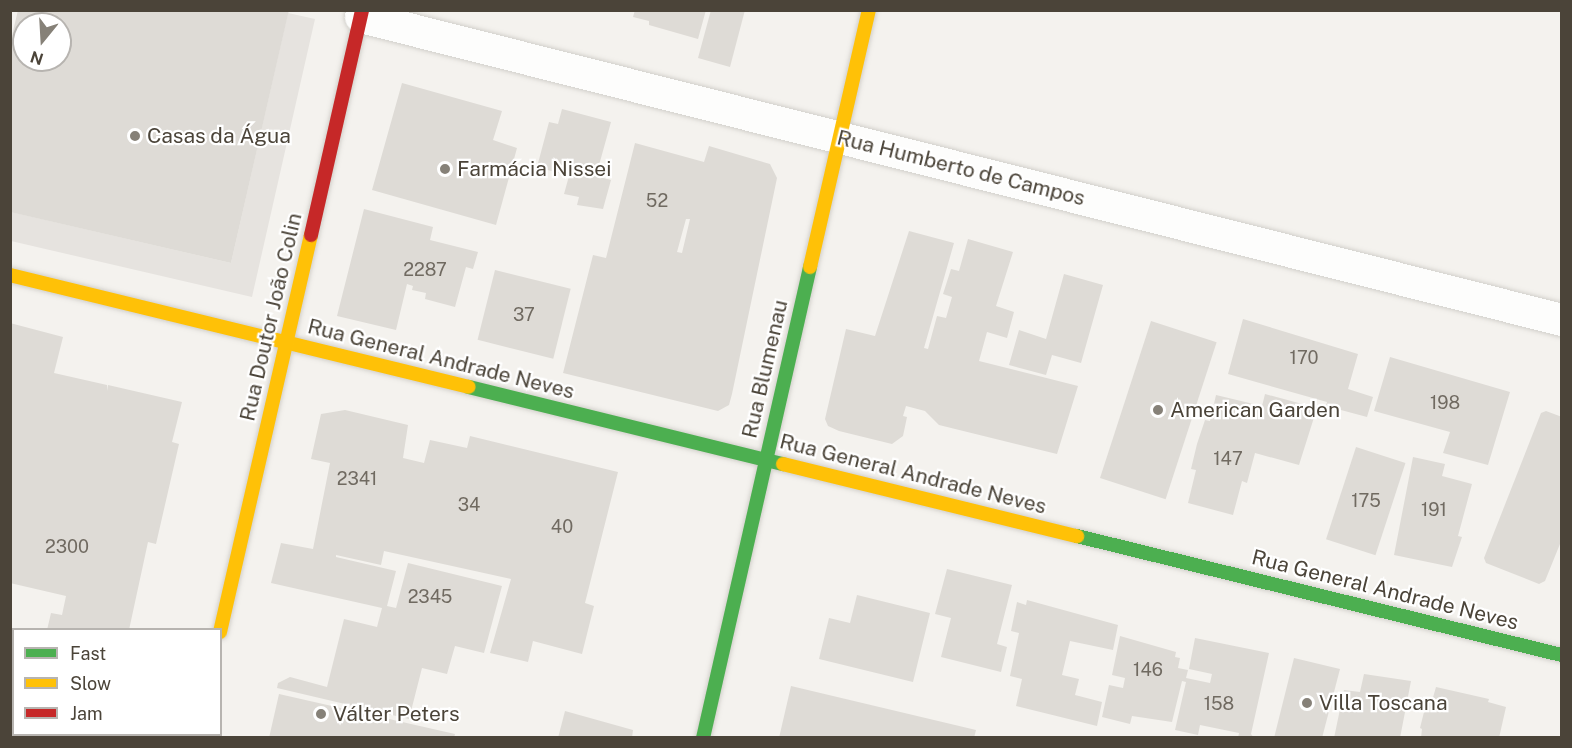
<!DOCTYPE html>
<meta charset="utf-8">
<style>
body{margin:0}
#map{position:relative;width:1572px;height:748px;overflow:hidden;background:#f4f2ee;font-family:"Public Sans",sans-serif}
div>[style]{position:absolute}
[style*='--x']{left:calc(var(--x)*1px);top:calc(var(--y)*1px);width:calc(var(--w)*1px);rotate:calc(var(--a)*1deg)}
.parking>*{inset:0;background:#e6e3df}
.building>*{inset:0;background:#dedbd6;transform-origin:0 0}
.roads{filter:drop-shadow(0 0 2px #d2d0cb) drop-shadow(0 0 2px #d2d0cb)}
.street>*{height:32px;margin:-16px;padding:0 16px;transform-origin:16px;border-radius:16px;background:#fdfdfc}
.fast>*{height:14px;margin:-7px;padding:0 7px;transform-origin:7px;border-radius:7px;background:#4caf50}
.slow>*{height:14px;margin:-7px;padding:0 7px;transform-origin:7px;border-radius:7px;background:#ffc107}
.jam>*{height:14px;margin:-7px;padding:0 7px;transform-origin:7px;border-radius:7px;background:#c62828}
.dots>*{width:16px;height:16px;translate:-50% -50%;box-sizing:border-box;border:3px solid #fff;border-radius:50%}
span{translate:-50% -50%;white-space:nowrap;text-align:center;line-height:1.15;-webkit-text-stroke:4.5px #fff;paint-order:stroke}
.number-label{font-size:18px;color:#706a61}
.number-label span{-webkit-text-stroke-width:0}
.poi-label{font-size:21px;color:#4b4439}
.left{translate:0 -50%;text-align:left}
.street-label{font-size:21px;color:#4b4439}
.frame{position:absolute;inset:0;border:12px solid #4b4439;pointer-events:none}
.legend{position:absolute;left:12px;top:628px;width:210px;height:108px;box-sizing:border-box;background:#fff;border:2px solid #b7b4b0;margin:0;padding:8px 10px;list-style:none;font-size:18px;color:#4b4439}
.legend li{display:flex;align-items:center;gap:12px;height:30px}
.legend b{width:30px;border:2px solid #b7b4b0}
.north{position:absolute;left:12px;top:12px;width:60px;height:60px;box-sizing:border-box;background:#fff;border:2px solid #b7b4b0;border-radius:50%;rotate:198deg;font-size:16px;font-weight:700;line-height:24px;text-align:center;color:#4b4439}
.north::after{content:'';display:block;margin:auto;width:21px;height:27px;background:#868178;clip-path:polygon(50% 0,100% 100%,50% 72%,0 100%)}
</style>
<div id="map">
<div class="parking">
<i style="clip-path:polygon(288px 13px,315px 19px,252px 297px,11px 241px,11px 212px,231px 263px)"></i>
</div>
<div class="building">
<i style="clip-path:polygon(evenodd,18px 10px,289px 10px,231px 263px,10px 212px,10px 44px,18px 10px,24px 24px,60px 24px,60px 60px,24px 60px,24px 24px)"></i>
<i style="clip-path:polygon(635px 10px,706px 10px,698px 39px,649px 25px,649px 21px,633px 17px)"></i>
<i style="clip-path:polygon(711px 10px,745px 10px,730px 67px,698px 58px)"></i>
<i style="clip-path:polygon(402px 83px,502px 111px,493px 140px,517px 148px,496px 225px,372px 190px)"></i>
<i style="clip-path:polygon(562px 109px,611px 122px,596px 176px,611px 180px,603px 209px,577px 205px,579px 197px,564px 194px,569px 176px,537px 167px,549px 122px,558px 124px)"></i>
<i style="clip-path:polygon(evenodd,635px 143px,704px 162px,709px 146px,770px 164px,777px 178px,732px 394px,729px 405px,718px 411px,563px 373px,593px 255px,606px 258px,635px 143px,686px 219px,690px 219px,682px 253px,677px 252px,686px 219px)"></i>
<i style="clip-path:polygon(364px 209px,433px 227px,430px 240px,478px 252px,473px 269px,466px 267px,455px 307px,425px 299px,426px 293px,412px 290px,413px 286px,407px 284px,396px 330px,337px 316px)"></i>
<i style="clip-path:polygon(909px 231px,954px 243px,924px 348px,928px 349px,937px 316px,946px 318px,952px 297px,943px 294px,951px 269px,959px 271px,968px 239px,1013px 252px,996px 306px,1014px 312px,1007px 338px,987px 332px,979px 361px,1078px 386px,1057px 454px,939px 425px,925px 411px,906px 406px,903px 416px,907px 417px,903px 436px,892px 444px,839px 431px,828px 426px,825px 419px,846px 329px,875px 336px)"></i>
<i style="left:495px;top:270px;width:78px;height:72px;rotate:14deg"></i>
<i style="clip-path:polygon(1064px 274px,1103px 285px,1081px 363px,1052px 355px,1046px 375px,1009px 365px,1019px 330px,1046px 339px)"></i>
<i style="clip-path:polygon(1243px 319px,1358px 354px,1348px 389px,1373px 397px,1367px 417px,1326px 406px,1327px 402px,1228px 374px)"></i>
<i style="left:1151px;top:321px;width:69px;height:165px;rotate:18deg"></i>
<i style="clip-path:polygon(10px 323px,63px 337px,54px 373px,107px 385px,107px 391px,108px 385px,182px 402px,172px 442px,179px 444px,156px 544px,148px 542px,129px 630px,47px 630px,51px 613px,62px 615px,66px 596px,10px 583px)"></i>
<i style="clip-path:polygon(1390px 357px,1510px 392px,1488px 465px,1443px 453px,1450px 432px,1374px 411px)"></i>
<i style="clip-path:polygon(1265px 394px,1317px 408px,1299px 465px,1255px 453px,1247px 483px,1242px 481px,1233px 515px,1188px 503px,1196px 470px,1191px 469px,1197px 444px,1205px 420px,1210px 421px,1216px 395px,1262px 406px)"></i>
<i style="clip-path:polygon(345px 410px,408px 425px,403px 458px,424px 463px,430px 440px,467px 448px,470px 436px,618px 472px,585px 603px,594px 606px,582px 654px,533px 641px,528px 662px,490px 653px,511px 579px,384px 551px,381px 565px,336px 555px,336px 557px,396px 571px,387px 606px,396px 608px,408px 563px,502px 586px,484px 653px,455px 646px,447px 674px,422px 668px,409px 719px,277px 688px,278px 683px,290px 677px,327px 687px,344px 619px,377px 627px,382px 608px,271px 583px,281px 543px,313px 549px,330px 463px,311px 459px,321px 414px)"></i>
<i style="clip-path:polygon(1546px 411px,1562px 417px,1562px 539px,1545px 581px,1539px 584px,1486px 563px,1484px 558px,1541px 413px)"></i>
<i style="left:1356px;top:447px;width:52px;height:97px;rotate:18deg"></i>
<i style="clip-path:polygon(1413px 457px,1445px 464px,1442px 476px,1472px 484px,1458px 536px,1462px 537px,1452px 567px,1394px 555px)"></i>
<i style="clip-path:polygon(947px 569px,1012px 585px,997px 644px,1007px 647px,1001px 672px,941px 657px,951px 618px,935px 614px)"></i>
<i style="clip-path:polygon(857px 595px,930px 613px,913px 682px,819px 659px,829px 618px,850px 623px)"></i>
<i style="clip-path:polygon(1027px 600px,1118px 625px,1113px 650px,1070px 641px,1062px 675px,1079px 679px,1075px 695px,1102px 702px,1097px 726px,1016px 706px,1022px 679px,1010px 676px,1019px 633px,1011px 631px,1017px 602px,1026px 605px)"></i>
<i style="clip-path:polygon(1120px 636px,1176px 652px,1175px 657px,1180px 658px,1178px 668px,1188px 670px,1186px 678px,1210px 683px,1212px 674px,1189px 669px,1195px 638px,1269px 653px,1251px 734px,1254px 738px,1238px 738px,1239px 733px,1200px 725px,1198px 735px,1175px 730px,1186px 682px,1182px 681px,1172px 722px,1132px 716px,1130px 724px,1102px 717px,1109px 685px,1123px 688px,1125px 678px,1112px 675px)"></i>
<i style="clip-path:polygon(1294px 658px,1340px 669px,1322px 738px,1274px 738px)"></i>
<i style="clip-path:polygon(1364px 674px,1411px 681px,1400px 738px,1334px 738px,1344px 690px,1360px 692px)"></i>
<i style="clip-path:polygon(791px 686px,976px 730px,974px 738px,779px 738px)"></i>
<i style="clip-path:polygon(1436px 687px,1489px 699px,1488px 702px,1506px 707px,1499px 738px,1421px 738px,1422px 729px,1420px 728px,1427px 700px,1432px 701px)"></i>
<i style="clip-path:polygon(279px 694px,455px 734px,454px 738px,269px 738px)"></i>
<i style="clip-path:polygon(565px 711px,633px 730px,632px 738px,558px 738px)"></i>
<i style="clip-path:polygon(10px 728px,14px 728px,14px 735px,40px 735px,49px 738px,10px 738px)"></i>
</div>
<div class="roads">
<div class="street">
<i style="--x:361;--y:17;--w:1239;--a:14.16"></i>
</div>
<div class="fast">
<i style="--x:469;--y:387;--w:323;--a:13.8"></i>
<i style="--x:1077;--y:536;--w:499;--a:13.8"></i>
<i style="--x:197;--y:734;--w:4;--a:90"></i>
<i style="--x:703;--y:738;--w:483;--a:-77.2"></i>
</div>
<div class="slow">
<i style="--x:810;--y:267;--w:264;--a:-77.1"></i>
<i style="--x:10;--y:275;--w:472;--a:13.7"></i>
<i style="--x:783;--y:464;--w:303;--a:13.8"></i>
<i style="--x:220;--y:632;--w:407;--a:-77.1"></i>
</div>
<div class="jam">
<i style="--x:311;--y:235;--w:231;--a:-77.2"></i>
</div>
</div>
<div class="dots">
<i style="left:135px;top:136px;background:#868178"></i>
<i style="left:445px;top:169px;background:#868178"></i>
<i style="left:1158px;top:410px;background:#868178"></i>
<i style="left:1307px;top:703px;background:#868178"></i>
<i style="left:321px;top:714px;background:#868178"></i>
</div>
<div class="number-label">
<span style="left:657px;top:201px">52</span>
<span style="left:425px;top:270px">2287</span>
<span style="left:524px;top:315px">37</span>
<span style="left:1304px;top:358px">170</span>
<span style="left:1445px;top:403px">198</span>
<span style="left:1228px;top:459px">147</span>
<span style="left:357px;top:479px">2341</span>
<span style="left:1366px;top:501px">175</span>
<span style="left:469px;top:505px">34</span>
<span style="left:1434px;top:510px">191</span>
<span style="left:562px;top:527px">40</span>
<span style="left:67px;top:547px">2300</span>
<span style="left:430px;top:597px">2345</span>
<span style="left:1148px;top:670px">146</span>
<span style="left:1219px;top:704px">158</span>
</div>
<div class="poi-label">
<span class="left" style="left:147px;top:136px">Casas da Água</span>
<span class="left" style="left:457px;top:169px">Farmácia Nissei</span>
<span class="left" style="left:1170px;top:410px">American Garden</span>
<span class="left" style="left:1319px;top:703px">Villa Toscana</span>
<span class="left" style="left:333px;top:714px">Válter Peters</span>
</div>
<div class="street-label">
<span style="left:961px;top:168px;rotate:14deg">Rua Humberto de Campos</span>
<span style="left:271px;top:317px;rotate:-77deg">Rua Doutor João Colin</span>
<span style="left:441px;top:359px;rotate:14deg">Rua General Andrade Neves</span>
<span style="left:765px;top:369px;rotate:-77deg">Rua Blumenau</span>
<span style="left:913px;top:474px;rotate:14deg">Rua General Andrade Neves</span>
<span style="left:1385px;top:590px;rotate:14deg">Rua General Andrade Neves</span>
</div>
<div class="frame"></div>
<ul class="legend">
<li><b style="height:8px;background:#4caf50"></b>Fast</li>
<li><b style="height:8px;background:#ffc107"></b>Slow</li>
<li><b style="height:8px;background:#c62828"></b>Jam</li>
</ul>
<div class="north">N</div>
</div>
